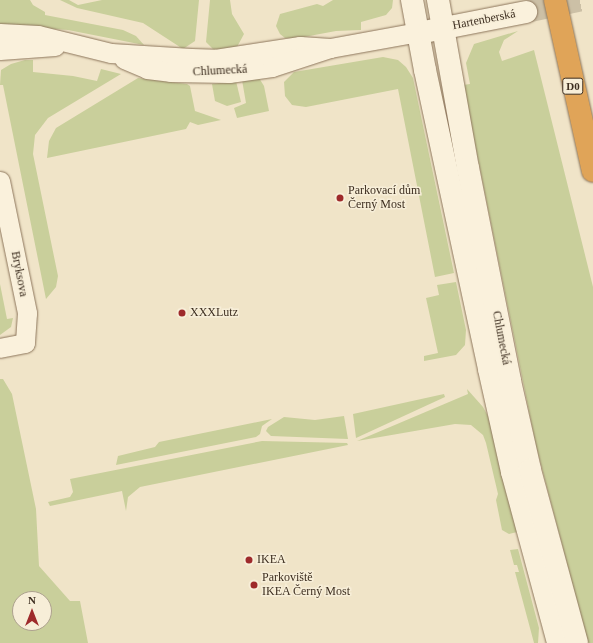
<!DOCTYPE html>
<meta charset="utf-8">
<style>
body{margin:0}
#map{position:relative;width:593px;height:643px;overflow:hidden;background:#f0e4c8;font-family:"Times New Roman",serif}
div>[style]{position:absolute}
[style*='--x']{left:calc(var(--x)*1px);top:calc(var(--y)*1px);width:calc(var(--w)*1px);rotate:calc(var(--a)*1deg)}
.green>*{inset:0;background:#c9cf9b}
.secondary-tunnel>*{height:22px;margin-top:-11px;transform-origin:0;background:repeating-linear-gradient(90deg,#ccc0a6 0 22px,transparent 0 33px)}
.roads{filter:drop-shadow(0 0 1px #8d765c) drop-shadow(0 0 1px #8d765c)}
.street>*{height:19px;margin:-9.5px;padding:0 9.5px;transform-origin:9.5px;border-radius:9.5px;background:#faf1dc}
.secondary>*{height:22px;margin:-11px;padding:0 11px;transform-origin:11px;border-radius:11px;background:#faf1dc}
.highway>*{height:22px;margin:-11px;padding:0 11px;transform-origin:11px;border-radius:11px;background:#e0a458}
.dots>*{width:11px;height:11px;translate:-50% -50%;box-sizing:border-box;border:2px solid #f7eed8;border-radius:50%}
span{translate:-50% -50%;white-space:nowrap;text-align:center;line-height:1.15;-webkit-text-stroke:3px #f7eed8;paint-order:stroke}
.shield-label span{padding:1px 3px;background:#f7eed8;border:1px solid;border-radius:3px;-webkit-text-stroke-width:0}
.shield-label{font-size:11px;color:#3d2e20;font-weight:700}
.street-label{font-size:12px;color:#3d2e20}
.poi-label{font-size:12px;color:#3d2e20}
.left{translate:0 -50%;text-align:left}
.north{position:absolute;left:12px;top:591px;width:40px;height:40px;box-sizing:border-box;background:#f7eed8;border:1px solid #ada18e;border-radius:50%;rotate:0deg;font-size:11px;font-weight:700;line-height:16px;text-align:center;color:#3d2e20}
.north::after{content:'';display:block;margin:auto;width:14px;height:18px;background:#9e2a2b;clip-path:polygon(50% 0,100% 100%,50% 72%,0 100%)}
</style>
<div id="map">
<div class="green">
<i style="clip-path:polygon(0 0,30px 0,33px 5px,45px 12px,45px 15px,123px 30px,136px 36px,144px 45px,68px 30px,0 25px)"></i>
<i style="clip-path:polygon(60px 0,69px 0,78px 5px,102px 0,199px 0,195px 41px,183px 49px,143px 23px,77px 8px)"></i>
<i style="clip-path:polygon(210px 0,230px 0,232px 14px,244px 34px,237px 47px,215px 51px,206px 42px)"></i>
<i style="clip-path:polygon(333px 0,393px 0,392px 8px,386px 15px,361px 22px,361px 30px,336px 31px,293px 39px,285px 38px,280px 34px,276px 26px,280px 14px,317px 4px,323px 6px)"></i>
<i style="clip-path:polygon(518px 31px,504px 40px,499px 52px,502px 61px,534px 50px,593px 287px,593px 643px,588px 643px,536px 446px,463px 85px,470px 84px,466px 63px,474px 44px)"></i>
<i style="clip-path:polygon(383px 57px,398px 60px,406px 67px,413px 78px,454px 273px,435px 277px,398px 89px,306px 107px,292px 105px,285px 96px,284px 82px,294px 72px)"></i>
<i style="clip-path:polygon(25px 60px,33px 60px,33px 72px,73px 76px,97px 81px,101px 69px,121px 74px,48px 118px,35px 135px,33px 154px,58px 276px,56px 287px,46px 299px,3px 85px,0 85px,1px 70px,11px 64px)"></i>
<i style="clip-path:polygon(138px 78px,187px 84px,190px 86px,195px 111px,221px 120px,198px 125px,190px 122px,186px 129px,47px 158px,49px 141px,56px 128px)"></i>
<i style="clip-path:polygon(259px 78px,264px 86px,269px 111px,237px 118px,234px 108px,246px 103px,242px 80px)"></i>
<i style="clip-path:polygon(236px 81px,241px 102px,227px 106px,215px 101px,212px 84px)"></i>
<i style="clip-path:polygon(456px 282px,466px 330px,465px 345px,456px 355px,424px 361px,424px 356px,438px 353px,426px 298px,439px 295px,437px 285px)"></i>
<i style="clip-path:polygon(0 284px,7px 319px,13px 318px,11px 327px,0 335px)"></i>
<i style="clip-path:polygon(evenodd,0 379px,3px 379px,12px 394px,36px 509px,39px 566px,70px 601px,80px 601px,88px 643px,0 643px,0 379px,20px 599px,44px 599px,44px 623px,20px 623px,20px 599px)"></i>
<i style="clip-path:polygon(467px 389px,483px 407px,489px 418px,517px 532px,509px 534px,502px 530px,496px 500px,498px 494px,486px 443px,483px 435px,471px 425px,455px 424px,357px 441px,468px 394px)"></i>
<i style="clip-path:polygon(444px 394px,445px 397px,356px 438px,353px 414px)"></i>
<i style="clip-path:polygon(344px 416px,348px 439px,271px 436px,266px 431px,268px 427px,284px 417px,315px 420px)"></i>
<i style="clip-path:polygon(272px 419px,262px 426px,260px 434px,256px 437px,116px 465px,118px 456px,155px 447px,159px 442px)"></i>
<i style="clip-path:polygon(262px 441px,347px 443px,348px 445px,140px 487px,128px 497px,126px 511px,122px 491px,50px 506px,48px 502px,70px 497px,73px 492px,70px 479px)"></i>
<i style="clip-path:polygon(518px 549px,539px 628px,538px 643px,534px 643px,515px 572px,519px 572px,517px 565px,514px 565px,510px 550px)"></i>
</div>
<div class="secondary-tunnel">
<i style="--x:526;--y:12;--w:58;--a:-11.9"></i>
</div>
<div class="roads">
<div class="street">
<i style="--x:0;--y:33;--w:38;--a:3"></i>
<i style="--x:38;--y:35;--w:75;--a:13.9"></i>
<i style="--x:111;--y:53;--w:80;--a:3.6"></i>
<i style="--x:191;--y:58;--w:24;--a:2"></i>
<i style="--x:215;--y:59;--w:86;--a:-8.7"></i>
<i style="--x:300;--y:46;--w:30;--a:4"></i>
<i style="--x:0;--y:50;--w:55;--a:-4.2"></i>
<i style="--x:124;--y:59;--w:25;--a:23"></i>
<i style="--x:147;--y:69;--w:23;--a:7"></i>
<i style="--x:170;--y:72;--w:59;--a:1"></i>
<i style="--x:229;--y:73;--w:43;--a:-7.9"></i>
<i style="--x:272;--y:67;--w:61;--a:-18.1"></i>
<i style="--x:330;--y:48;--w:89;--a:-10.3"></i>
<i style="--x:0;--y:181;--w:135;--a:78.4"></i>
<i style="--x:27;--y:313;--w:30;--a:94"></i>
<i style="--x:25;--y:343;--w:25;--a:169"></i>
</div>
<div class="secondary">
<i style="--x:412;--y:0;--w:71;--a:79.5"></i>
<i style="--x:425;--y:70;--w:306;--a:77.9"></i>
<i style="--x:489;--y:369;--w:106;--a:77.4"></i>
<i style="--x:512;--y:472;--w:177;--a:74.9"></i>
<i style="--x:438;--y:0;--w:171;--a:79.9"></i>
<i style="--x:468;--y:168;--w:217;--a:78.8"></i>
<i style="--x:510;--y:381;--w:91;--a:77.3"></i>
<i style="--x:530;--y:470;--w:179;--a:74.8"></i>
<i style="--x:429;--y:31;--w:99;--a:-11.1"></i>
</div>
<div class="highway">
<i style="--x:555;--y:0;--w:175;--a:77.5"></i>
</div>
</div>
<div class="dots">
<i style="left:340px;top:198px;background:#9e2a2b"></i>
<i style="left:182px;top:313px;background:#9e2a2b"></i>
<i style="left:249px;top:560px;background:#9e2a2b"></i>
<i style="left:254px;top:585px;background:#9e2a2b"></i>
</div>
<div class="shield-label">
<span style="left:573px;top:86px">D0</span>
</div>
<div class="street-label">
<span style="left:484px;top:20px;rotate:-11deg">Hartenberská</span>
<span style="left:220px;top:71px;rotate:-3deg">Chlumecká</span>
<span style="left:19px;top:274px;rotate:79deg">Bryksova</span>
<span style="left:501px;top:338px;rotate:79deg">Chlumecká</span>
</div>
<div class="poi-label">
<span class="left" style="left:348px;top:198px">Parkovací dům<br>Černý Most</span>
<span class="left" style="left:190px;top:313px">XXXLutz</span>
<span class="left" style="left:257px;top:560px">IKEA</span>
<span class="left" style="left:262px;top:585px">Parkoviště<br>IKEA Černý Most</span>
</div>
<div class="north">N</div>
</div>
